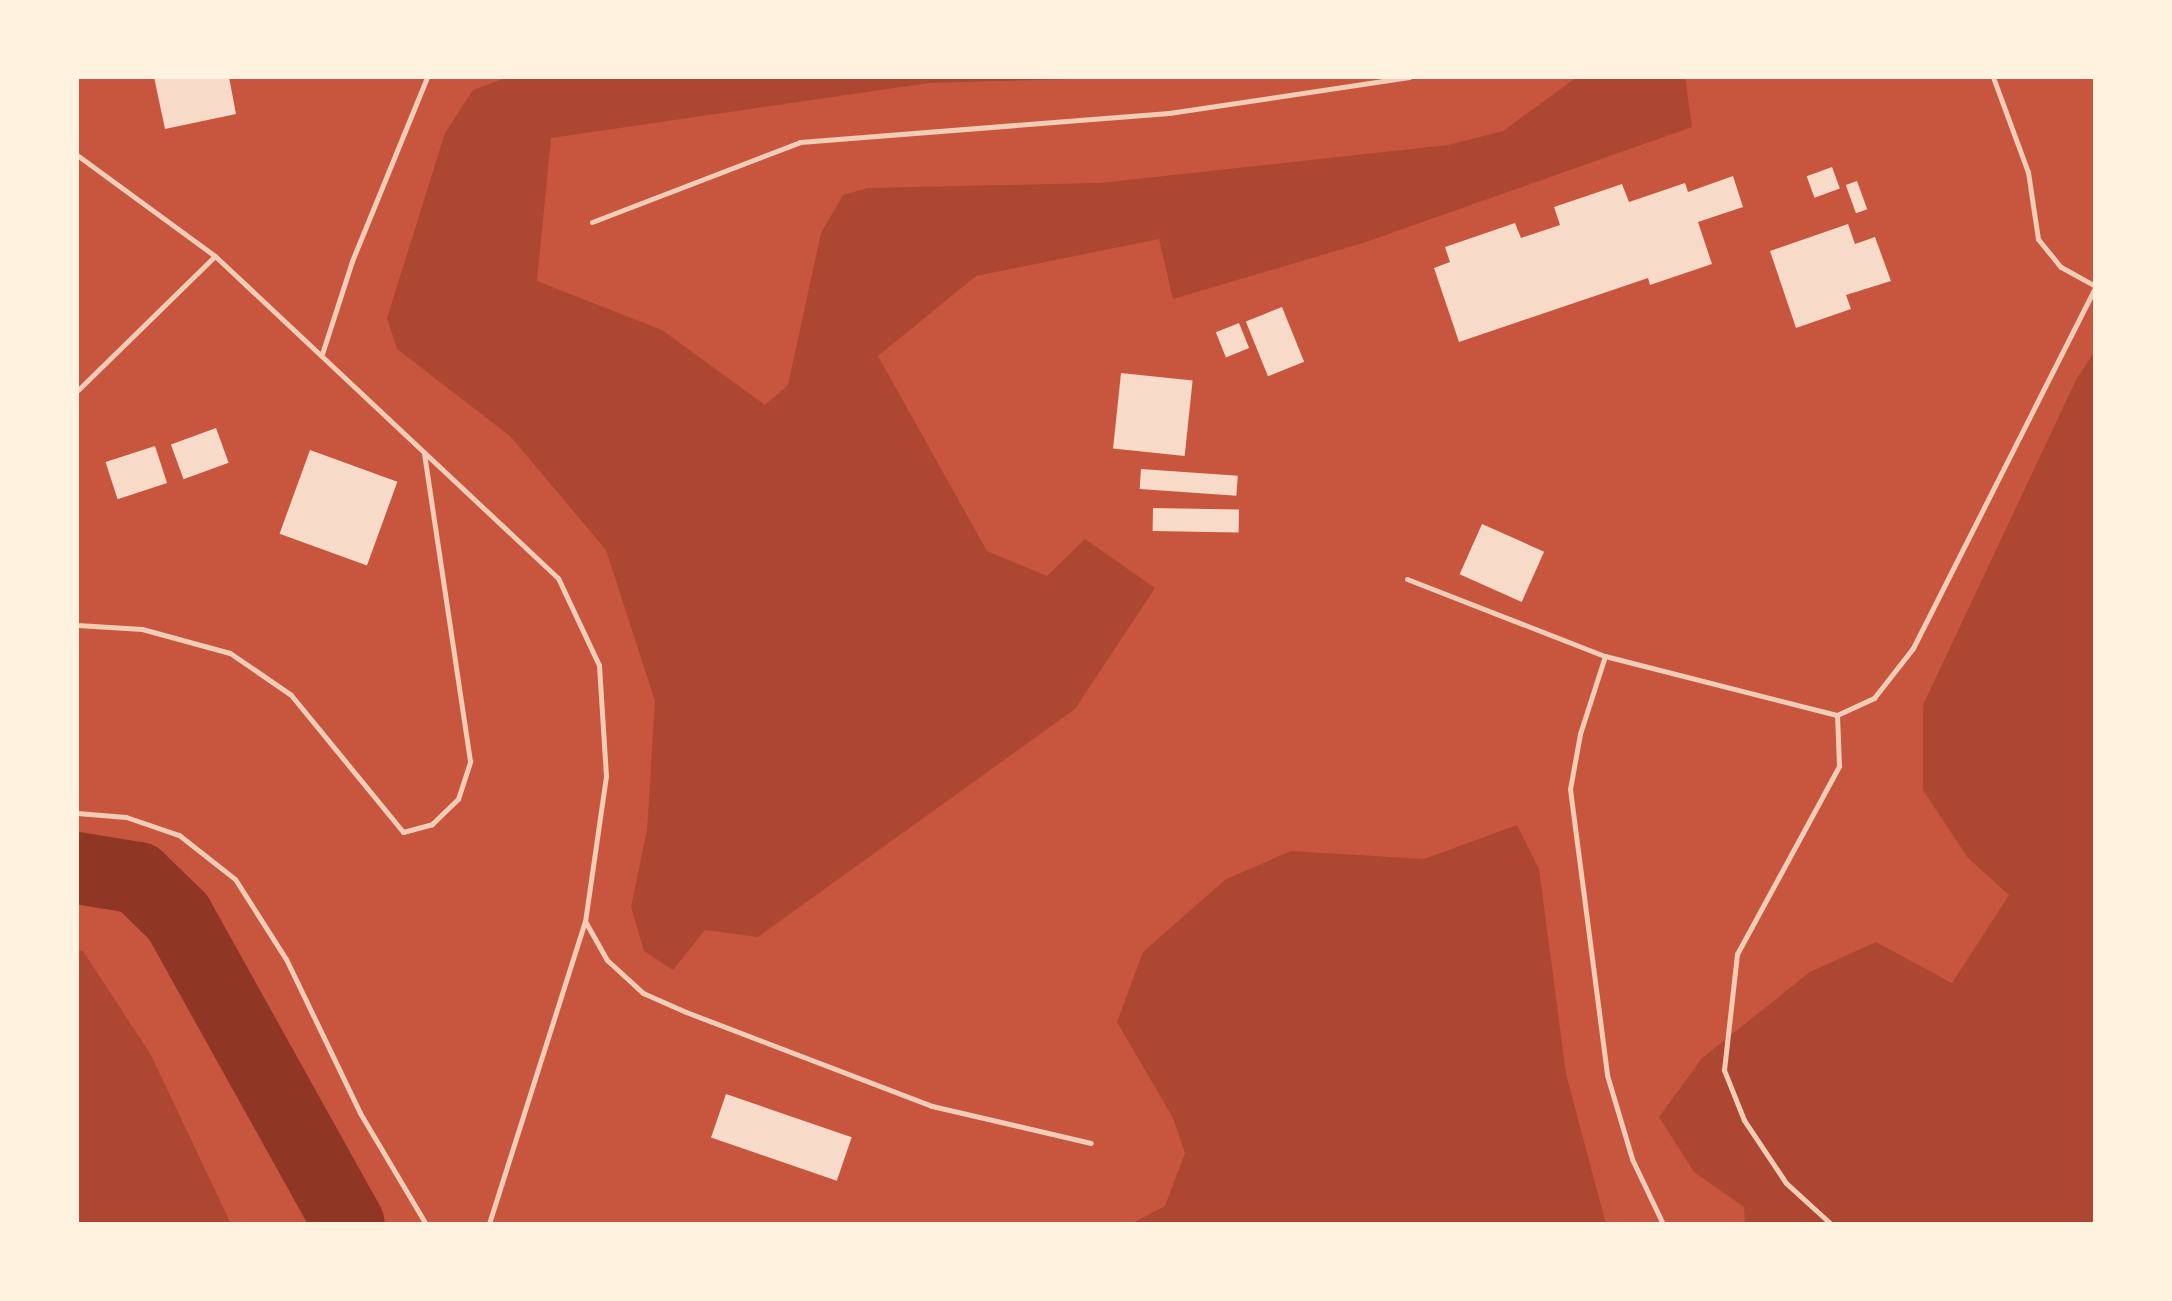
<!DOCTYPE html>
<style>
body{margin:0}
#map{position:relative;width:2172px;height:1301px;overflow:hidden;background:#c8553d;font-family:"Varela Round",sans-serif}
div>[style]{position:absolute}
[style*='--x']{left:calc(var(--x)*1px);top:calc(var(--y)*1px);width:calc(var(--w)*1px);rotate:calc(var(--a)*1deg)}
.green>*{inset:0;background:#ae4732}
.river>*{height:72px;margin:-36px;padding:0 36px;transform-origin:36px;border-radius:36px;background:#8f3625}
.building>*{inset:0;background:#f7dbc8;transform-origin:0 0}
.service>*{height:5px;margin:-2.5px;padding:0 2.5px;transform-origin:2.5px;border-radius:2.5px;background:#f1ccb7}
span{translate:-50% -50%;white-space:nowrap;text-align:center;line-height:1.15;-webkit-text-stroke:7px #fff3e0;paint-order:stroke}
.frame{position:absolute;inset:0;border:79px solid #fff3e0;pointer-events:none}
</style>
<div id="map">
<div class="green">
<i style="clip-path:polygon(508px 77px,1143px 77px,929px 83px,551px 138px,537px 281px,662px 330px,765px 405px,788px 385px,821px 233px,843px 195px,868px 188px,1100px 183px,1448px 145px,1503px 131px,1577px 77px,1685px 77px,1692px 127px,1363px 243px,1173px 299px,1159px 239px,976px 276px,878px 356px,987px 551px,1047px 576px,1085px 539px,1155px 588px,1075px 709px,758px 937px,705px 930px,673px 970px,644px 951px,631px 907px,647px 830px,655px 701px,606px 550px,510px 436px,397px 349px,387px 318px,445px 133px,473px 90px)"></i>
<i style="clip-path:polygon(2095px 351px,2095px 1224px,1745px 1224px,1744px 1207px,1694px 1172px,1659px 1117px,1702px 1058px,1810px 972px,1876px 942px,1952px 983px,2009px 895px,1968px 858px,1923px 790px,1923px 705px,2076px 380px)"></i>
<i style="clip-path:polygon(1517px 825px,1539px 869px,1566px 1074px,1606px 1224px,1131px 1224px,1165px 1206px,1185px 1153px,1173px 1118px,1117px 1022px,1143px 952px,1226px 879px,1291px 851px,1424px 859px)"></i>
<i style="clip-path:polygon(77px 951px,83px 951px,151px 1055px,231px 1224px,77px 1224px)"></i>
</div>
<div class="river">
<i style="--x:77;--y:868;--w:62;--a:9.3"></i>
<i style="--x:138;--y:878;--w:56;--a:44.3"></i>
<i style="--x:178;--y:917;--w:351;--a:60.9"></i>
</div>
<div class="building">
<i style="clip-path:polygon(154px 77px,229px 77px,236px 114px,165px 129px)"></i>
<i style="left:1832px;top:167px;width:23px;height:27px;rotate:70deg"></i>
<i style="clip-path:polygon(1733px 176px,1743px 207px,1698px 222px,1712px 264px,1650px 285px,1648px 278px,1459px 342px,1434px 268px,1450px 262px,1445px 247px,1515px 223px,1521px 238px,1560px 225px,1554px 207px,1622px 184px,1629px 202px,1685px 183px,1688px 192px)"></i>
<i style="left:1857px;top:181px;width:30px;height:12px;rotate:70deg"></i>
<i style="clip-path:polygon(1848px 224px,1855px 244px,1875px 237px,1891px 281px,1846px 295px,1851px 309px,1796px 328px,1770px 251px)"></i>
<i style="left:1282px;top:307px;width:59px;height:39px;rotate:68deg"></i>
<i style="left:1239px;top:323px;width:27px;height:25px;rotate:68deg"></i>
<i style="left:1121px;top:373px;width:72px;height:76px;rotate:6deg"></i>
<i style="left:216px;top:428px;width:37px;height:48px;rotate:70deg"></i>
<i style="left:155px;top:446px;width:39px;height:52px;rotate:72deg"></i>
<i style="left:310px;top:450px;width:93px;height:89px;rotate:20deg"></i>
<i style="left:1141px;top:469px;width:97px;height:20px;rotate:4deg"></i>
<i style="left:1153px;top:508px;width:86px;height:23px;rotate:1deg"></i>
<i style="left:1482px;top:524px;width:68px;height:55px;rotate:24deg"></i>
<i style="left:726px;top:1094px;width:133px;height:46px;rotate:19deg"></i>
</div>
<div class="service">
<i style="--x:1993;--y:77;--w:101;--a:69.8"></i>
<i style="--x:2028;--y:172;--w:68;--a:81.5"></i>
<i style="--x:2038;--y:239;--w:36;--a:51"></i>
<i style="--x:2061;--y:267;--w:39;--a:29"></i>
<i style="--x:77;--y:155;--w:171;--a:36.2"></i>
<i style="--x:215;--y:256;--w:470;--a:43.2"></i>
<i style="--x:558;--y:578;--w:96;--a:64.8"></i>
<i style="--x:599;--y:665;--w:111;--a:86.4"></i>
<i style="--x:606;--y:776;--w:147;--a:98.2"></i>
<i style="--x:585;--y:921;--w:318;--a:107.6"></i>
<i style="--x:592;--y:222;--w:223;--a:-21"></i>
<i style="--x:800;--y:142;--w:370;--a:-4.5"></i>
<i style="--x:1169;--y:113;--w:243;--a:-8.5"></i>
<i style="--x:322;--y:354;--w:98;--a:-72.1"></i>
<i style="--x:352;--y:261;--w:199;--a:-67.8"></i>
<i style="--x:77;--y:391;--w:193;--a:-44.4"></i>
<i style="--x:1407;--y:579;--w:212;--a:21.3"></i>
<i style="--x:1605;--y:656;--w:239;--a:14.3"></i>
<i style="--x:1837;--y:715;--w:41;--a:-24.7"></i>
<i style="--x:1874;--y:698;--w:63;--a:-52"></i>
<i style="--x:1913;--y:648;--w:403;--a:-63.2"></i>
<i style="--x:77;--y:625;--w:65;--a:3.5"></i>
<i style="--x:142;--y:629;--w:91;--a:15.3"></i>
<i style="--x:230;--y:653;--w:74;--a:34.5"></i>
<i style="--x:291;--y:695;--w:177;--a:50.7"></i>
<i style="--x:403;--y:832;--w:30;--a:-15"></i>
<i style="--x:432;--y:824;--w:36;--a:-44"></i>
<i style="--x:458;--y:799;--w:40;--a:-72"></i>
<i style="--x:470;--y:761;--w:310;--a:-98.5"></i>
<i style="--x:1605;--y:656;--w:82;--a:107.8"></i>
<i style="--x:1580;--y:734;--w:56;--a:100.3"></i>
<i style="--x:1570;--y:789;--w:288;--a:82.6"></i>
<i style="--x:1607;--y:1075;--w:88;--a:73.4"></i>
<i style="--x:1632;--y:1159;--w:72;--a:64.5"></i>
<i style="--x:77;--y:813;--w:49;--a:4.7"></i>
<i style="--x:126;--y:817;--w:56;--a:18.8"></i>
<i style="--x:179;--y:835;--w:71;--a:38.2"></i>
<i style="--x:235;--y:879;--w:95;--a:57.5"></i>
<i style="--x:286;--y:959;--w:171;--a:64.3"></i>
<i style="--x:360;--y:1113;--w:129;--a:59.3"></i>
<i style="--x:585;--y:921;--w:45;--a:60.6"></i>
<i style="--x:607;--y:960;--w:49;--a:42.5"></i>
<i style="--x:643;--y:993;--w:47;--a:23.8"></i>
<i style="--x:686;--y:1012;--w:263;--a:20.9"></i>
<i style="--x:932;--y:1106;--w:163;--a:13.1"></i>
<i style="--x:1831;--y:1224;--w:61;--a:-137.7"></i>
<i style="--x:1786;--y:1183;--w:76;--a:-123.7"></i>
<i style="--x:1744;--y:1120;--w:54;--a:-111.8"></i>
<i style="--x:1724;--y:1070;--w:117;--a:-83.6"></i>
<i style="--x:1737;--y:954;--w:214;--a:-61.5"></i>
<i style="--x:1839;--y:766;--w:51;--a:-92.2"></i>
</div>
<div class="frame"></div>
</div>
